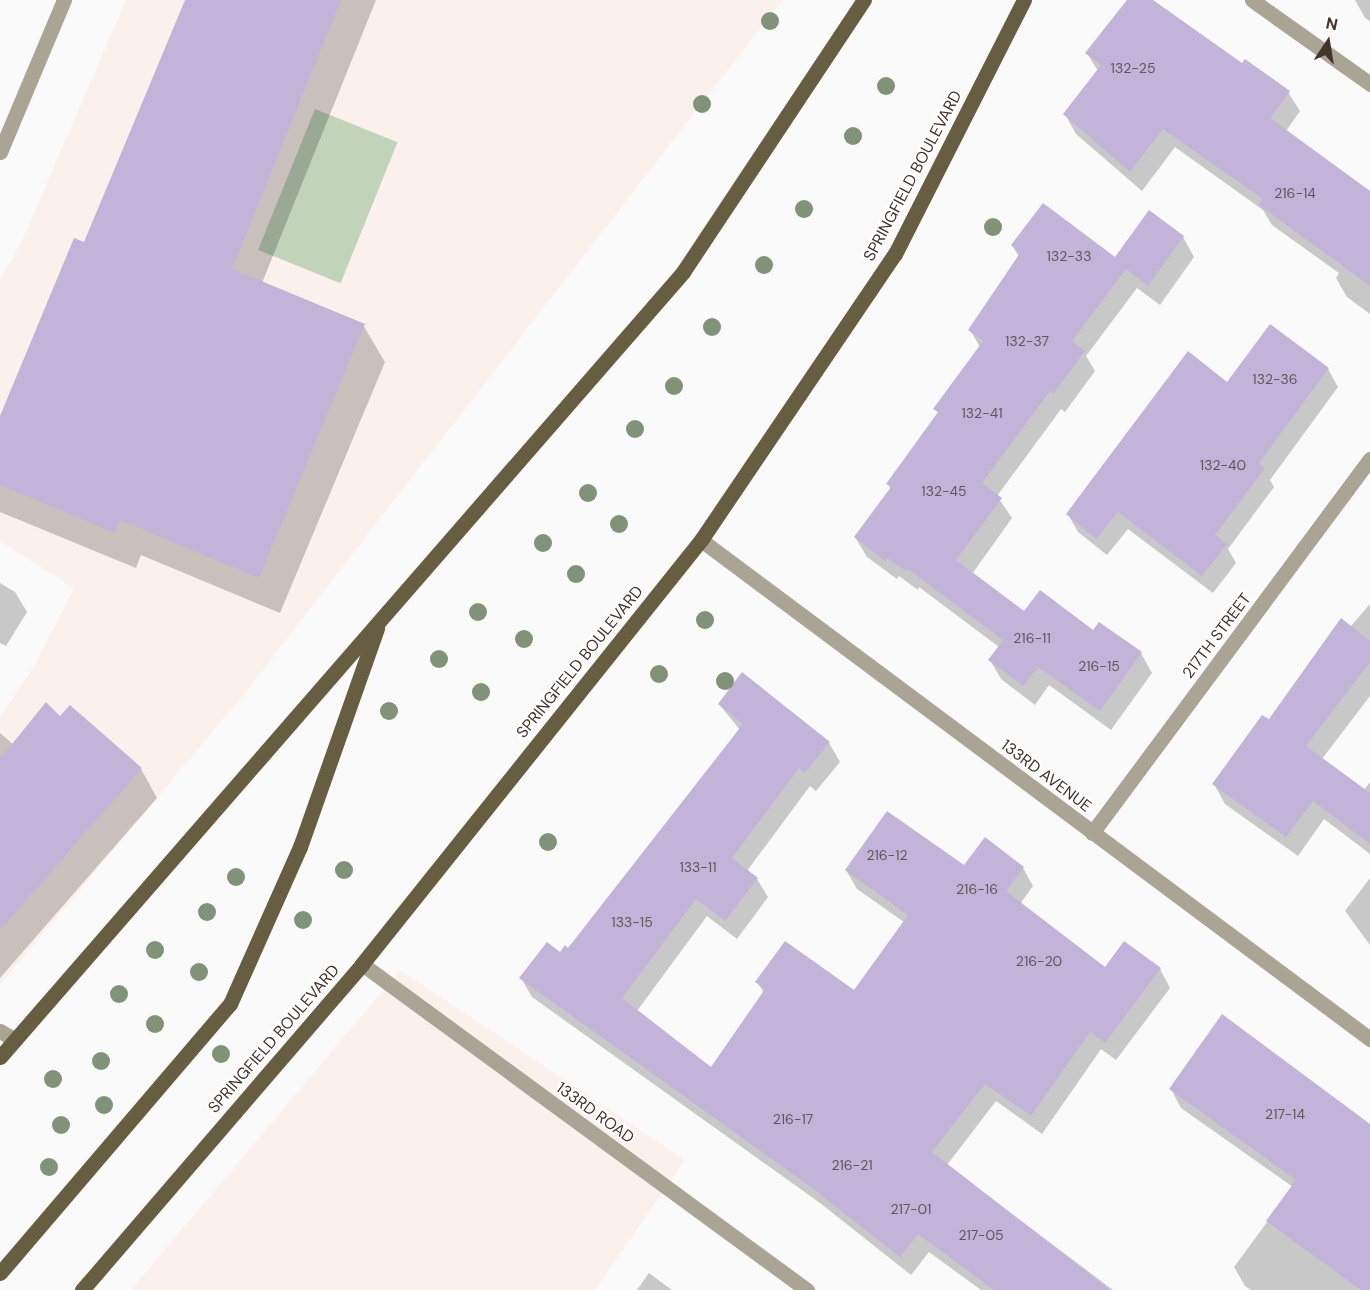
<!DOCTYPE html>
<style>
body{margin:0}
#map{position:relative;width:1370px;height:1290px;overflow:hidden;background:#fafafa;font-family:"DM Sans",sans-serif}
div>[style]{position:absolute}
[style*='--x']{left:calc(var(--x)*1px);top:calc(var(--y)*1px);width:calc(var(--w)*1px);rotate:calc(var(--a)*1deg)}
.built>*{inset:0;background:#fbf1ec}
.green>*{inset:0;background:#c1d4ba;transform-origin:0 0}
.shadow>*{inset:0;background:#0003}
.building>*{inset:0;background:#c1b4d8}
.lane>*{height:15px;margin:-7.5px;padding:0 7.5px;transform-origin:7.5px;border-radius:7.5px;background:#a9a494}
.street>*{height:15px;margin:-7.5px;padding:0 7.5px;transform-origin:7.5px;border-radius:7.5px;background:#a9a494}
.primary>*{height:15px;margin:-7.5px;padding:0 7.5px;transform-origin:7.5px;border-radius:7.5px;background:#675d41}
.trees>*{width:18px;height:18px;margin:-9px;border-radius:50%;background:#809278}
span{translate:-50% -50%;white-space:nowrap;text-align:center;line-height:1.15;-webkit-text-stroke:4.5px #fff;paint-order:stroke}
.number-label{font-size:14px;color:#625457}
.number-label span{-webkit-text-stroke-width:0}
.street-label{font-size:16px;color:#43342c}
.north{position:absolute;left:1298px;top:12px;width:60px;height:60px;-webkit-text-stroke:4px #fff;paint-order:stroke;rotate:12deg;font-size:16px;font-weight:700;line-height:24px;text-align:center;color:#43342c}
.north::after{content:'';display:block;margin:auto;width:21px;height:27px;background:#43342c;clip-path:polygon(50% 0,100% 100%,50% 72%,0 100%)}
</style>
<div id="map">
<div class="built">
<i style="clip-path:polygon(126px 0,782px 0,241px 698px,0 985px,0 717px,35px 665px,74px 588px,0 541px,0 280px,22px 241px)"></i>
<i style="clip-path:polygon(400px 970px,685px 1160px,595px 1290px,131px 1290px)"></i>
</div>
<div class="green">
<i style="left:315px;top:109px;width:89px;height:152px;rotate:22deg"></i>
</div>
<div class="shadow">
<i style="clip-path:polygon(187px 0,376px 0,262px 283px,363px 325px,385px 362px,280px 613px,141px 555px,136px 568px,0 512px,0 420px,85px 244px)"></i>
<i style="clip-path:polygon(1129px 0,1150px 0,1243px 65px,1288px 92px,1300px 111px,1286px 131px,1370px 216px,1370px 314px,1347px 297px,1336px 278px,1339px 273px,1272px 225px,1263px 210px,1175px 147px,1142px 191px,1076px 134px,1065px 114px,1098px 71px,1087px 53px)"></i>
<i style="clip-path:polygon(1355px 0,1370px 0,1370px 21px,1365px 18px)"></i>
<i style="clip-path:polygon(1150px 213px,1183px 237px,1194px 257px,1160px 305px,1137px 288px,1086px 356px,1095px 371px,1065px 412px,1061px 409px,997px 496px,1012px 518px,972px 574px,1025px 613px,1141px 653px,1152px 673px,1111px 730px,1049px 685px,1035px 705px,1001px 679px,990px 660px,999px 647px,919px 587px,918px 590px,899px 576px,897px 579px,867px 557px,855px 537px,891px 490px,888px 484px,939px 414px,935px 409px,980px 347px,970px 330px,1019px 257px,1012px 245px,1116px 259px)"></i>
<i style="clip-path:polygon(1328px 369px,1338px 387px,1270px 480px,1274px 487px,1228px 549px,1236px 563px,1213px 593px,1128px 529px,1107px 555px,1078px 532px,1068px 514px,1227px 384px)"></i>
<i style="clip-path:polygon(0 583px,15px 592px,27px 612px,6px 646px,0 643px)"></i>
<i style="clip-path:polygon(1370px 604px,1370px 696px,1322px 759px,1364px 790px,1370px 782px,1370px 854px,1324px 819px,1298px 856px,1225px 804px,1214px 784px)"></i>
<i style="clip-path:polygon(719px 704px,829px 743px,840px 762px,816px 791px,810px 786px,747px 871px,757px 879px,768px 897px,737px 939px,707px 916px,637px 1011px,711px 1069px,764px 993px,757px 982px,855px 992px,904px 922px,857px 889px,846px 870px,1023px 868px,1033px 886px,1020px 904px,1105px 969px,1160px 969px,1170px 988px,1116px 1060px,1101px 1049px,1042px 1134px,996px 1101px,947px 1165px,1113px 1290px,981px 1290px,929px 1252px,911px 1275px,820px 1203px,532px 997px,521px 978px,568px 950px,740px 730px)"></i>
<i style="clip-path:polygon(0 733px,14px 745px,141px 769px,157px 798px,0 978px)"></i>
<i style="clip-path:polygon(1370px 878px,1370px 945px,1345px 911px)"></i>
<i style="clip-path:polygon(1171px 1089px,1370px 1125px,1370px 1290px,1251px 1290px,1245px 1286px,1234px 1267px,1293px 1187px,1181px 1108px)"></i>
<i style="clip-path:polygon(649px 1273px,672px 1290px,637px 1290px)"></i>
</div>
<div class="building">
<i style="clip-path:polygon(185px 0,341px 0,232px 269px,365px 324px,259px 578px,120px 520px,115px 533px,0 485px,0 416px,74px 238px,84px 242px)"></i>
<i style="clip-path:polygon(1127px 0,1153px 0,1242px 63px,1245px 59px,1290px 91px,1270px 118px,1370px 191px,1370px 286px,1259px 205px,1263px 199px,1163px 129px,1130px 172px,1063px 114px,1101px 65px,1085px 53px)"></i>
<i style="clip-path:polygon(1043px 203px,1115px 257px,1149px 210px,1184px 236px,1148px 286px,1126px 269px,1072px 341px,1085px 351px,1053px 394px,1050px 391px,982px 483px,1002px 498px,956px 560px,1024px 611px,1040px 590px,1093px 630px,1099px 622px,1142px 652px,1100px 711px,1038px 667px,1023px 686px,988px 660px,1003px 640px,908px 569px,906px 571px,887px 558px,885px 561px,854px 537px,891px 487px,886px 484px,938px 412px,933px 409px,983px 341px,968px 330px,1020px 253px,1011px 245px)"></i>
<i style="clip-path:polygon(1270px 324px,1329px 368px,1259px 463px,1265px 468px,1215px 535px,1227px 544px,1202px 576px,1118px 512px,1096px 539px,1066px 514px,1188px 351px,1227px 382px)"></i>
<i style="clip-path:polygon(1341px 618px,1370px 641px,1370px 662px,1306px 746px,1370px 793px,1370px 844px,1313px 801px,1286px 837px,1212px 784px,1262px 715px,1269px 719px)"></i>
<i style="clip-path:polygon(742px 672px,830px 742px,805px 773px,799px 768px,732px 858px,758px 878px,725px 921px,696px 899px,622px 998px,711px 1067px,765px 989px,755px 982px,785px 941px,854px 990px,908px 915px,845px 870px,887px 811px,964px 865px,985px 837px,1024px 867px,1006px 891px,1105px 967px,1124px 941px,1161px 968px,1105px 1043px,1090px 1032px,1031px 1116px,985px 1084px,932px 1152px,1110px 1290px,994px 1290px,918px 1234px,900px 1257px,808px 1185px,519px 978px,547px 942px,560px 952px,565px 945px,568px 948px,743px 724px,718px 704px)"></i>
<i style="clip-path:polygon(46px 702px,60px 716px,70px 705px,142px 768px,0 930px,0 759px)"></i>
<i style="clip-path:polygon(1222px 1014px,1370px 1124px,1370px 1290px,1361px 1290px,1266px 1221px,1296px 1180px,1169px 1089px)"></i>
</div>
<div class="lane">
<i style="--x:0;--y:1031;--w:17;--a:31"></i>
</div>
<div class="street">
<i style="--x:1252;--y:0;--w:145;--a:35.4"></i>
<i style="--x:0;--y:152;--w:165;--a:-67.2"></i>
<i style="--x:701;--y:540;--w:835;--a:36.72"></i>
<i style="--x:1092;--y:833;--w:466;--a:-53.4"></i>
<i style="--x:362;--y:964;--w:552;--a:36.23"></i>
</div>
<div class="primary">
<i style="--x:0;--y:1057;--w:1041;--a:-48.97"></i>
<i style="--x:683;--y:272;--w:327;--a:-56.4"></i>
<i style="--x:0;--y:1273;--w:354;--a:-49.5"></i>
<i style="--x:230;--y:1004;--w:172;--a:-66"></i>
<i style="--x:300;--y:847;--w:232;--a:-70.6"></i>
<i style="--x:82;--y:1290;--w:430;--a:-49.3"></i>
<i style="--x:362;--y:964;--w:543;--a:-51.36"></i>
<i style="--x:701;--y:540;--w:346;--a:-55.9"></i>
<i style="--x:895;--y:254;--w:285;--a:-63.1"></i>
</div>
<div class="trees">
<i style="left:770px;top:21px"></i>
<i style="left:886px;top:86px"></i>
<i style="left:702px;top:104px"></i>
<i style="left:853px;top:136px"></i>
<i style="left:804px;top:209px"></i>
<i style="left:993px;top:227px"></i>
<i style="left:764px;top:265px"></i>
<i style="left:712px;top:327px"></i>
<i style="left:674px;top:386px"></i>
<i style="left:635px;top:429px"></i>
<i style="left:588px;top:493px"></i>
<i style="left:619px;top:524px"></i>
<i style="left:543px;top:543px"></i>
<i style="left:576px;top:574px"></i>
<i style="left:478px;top:612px"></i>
<i style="left:705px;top:620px"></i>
<i style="left:524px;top:639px"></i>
<i style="left:439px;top:659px"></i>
<i style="left:659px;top:674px"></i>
<i style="left:725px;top:681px"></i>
<i style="left:481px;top:692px"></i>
<i style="left:389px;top:711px"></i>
<i style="left:548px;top:842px"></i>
<i style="left:344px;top:870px"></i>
<i style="left:236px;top:877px"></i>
<i style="left:207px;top:912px"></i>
<i style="left:303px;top:920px"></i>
<i style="left:155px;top:950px"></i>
<i style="left:199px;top:972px"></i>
<i style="left:119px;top:994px"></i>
<i style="left:155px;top:1024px"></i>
<i style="left:221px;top:1054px"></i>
<i style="left:101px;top:1061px"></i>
<i style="left:53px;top:1079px"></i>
<i style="left:104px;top:1105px"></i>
<i style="left:61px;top:1125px"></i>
<i style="left:49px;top:1167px"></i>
</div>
<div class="number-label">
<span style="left:1133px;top:68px">132-25</span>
<span style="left:1295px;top:193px">216-14</span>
<span style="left:1069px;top:256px">132-33</span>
<span style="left:1027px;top:341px">132-37</span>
<span style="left:1275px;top:379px">132-36</span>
<span style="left:982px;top:413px">132-41</span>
<span style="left:1223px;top:465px">132-40</span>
<span style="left:944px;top:491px">132-45</span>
<span style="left:1032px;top:638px">216-11</span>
<span style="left:1099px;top:666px">216-15</span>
<span style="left:887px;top:855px">216-12</span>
<span style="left:698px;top:867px">133-11</span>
<span style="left:977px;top:889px">216-16</span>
<span style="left:632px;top:922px">133-15</span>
<span style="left:1039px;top:961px">216-20</span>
<span style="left:1285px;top:1114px">217-14</span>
<span style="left:793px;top:1119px">216-17</span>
<span style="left:852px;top:1165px">216-21</span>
<span style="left:911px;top:1209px">217-01</span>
<span style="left:981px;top:1235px">217-05</span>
</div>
<div class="street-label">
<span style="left:913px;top:176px;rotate:-62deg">SPRINGFIELD BOULEVARD</span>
<span style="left:1217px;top:636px;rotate:-53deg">217TH STREET</span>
<span style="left:580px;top:662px;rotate:-51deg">SPRINGFIELD BOULEVARD</span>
<span style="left:1046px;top:776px;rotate:37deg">133RD AVENUE</span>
<span style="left:274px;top:1039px;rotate:-49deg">SPRINGFIELD BOULEVARD</span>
<span style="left:595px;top:1113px;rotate:36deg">133RD ROAD</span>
</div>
<div class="north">N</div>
</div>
